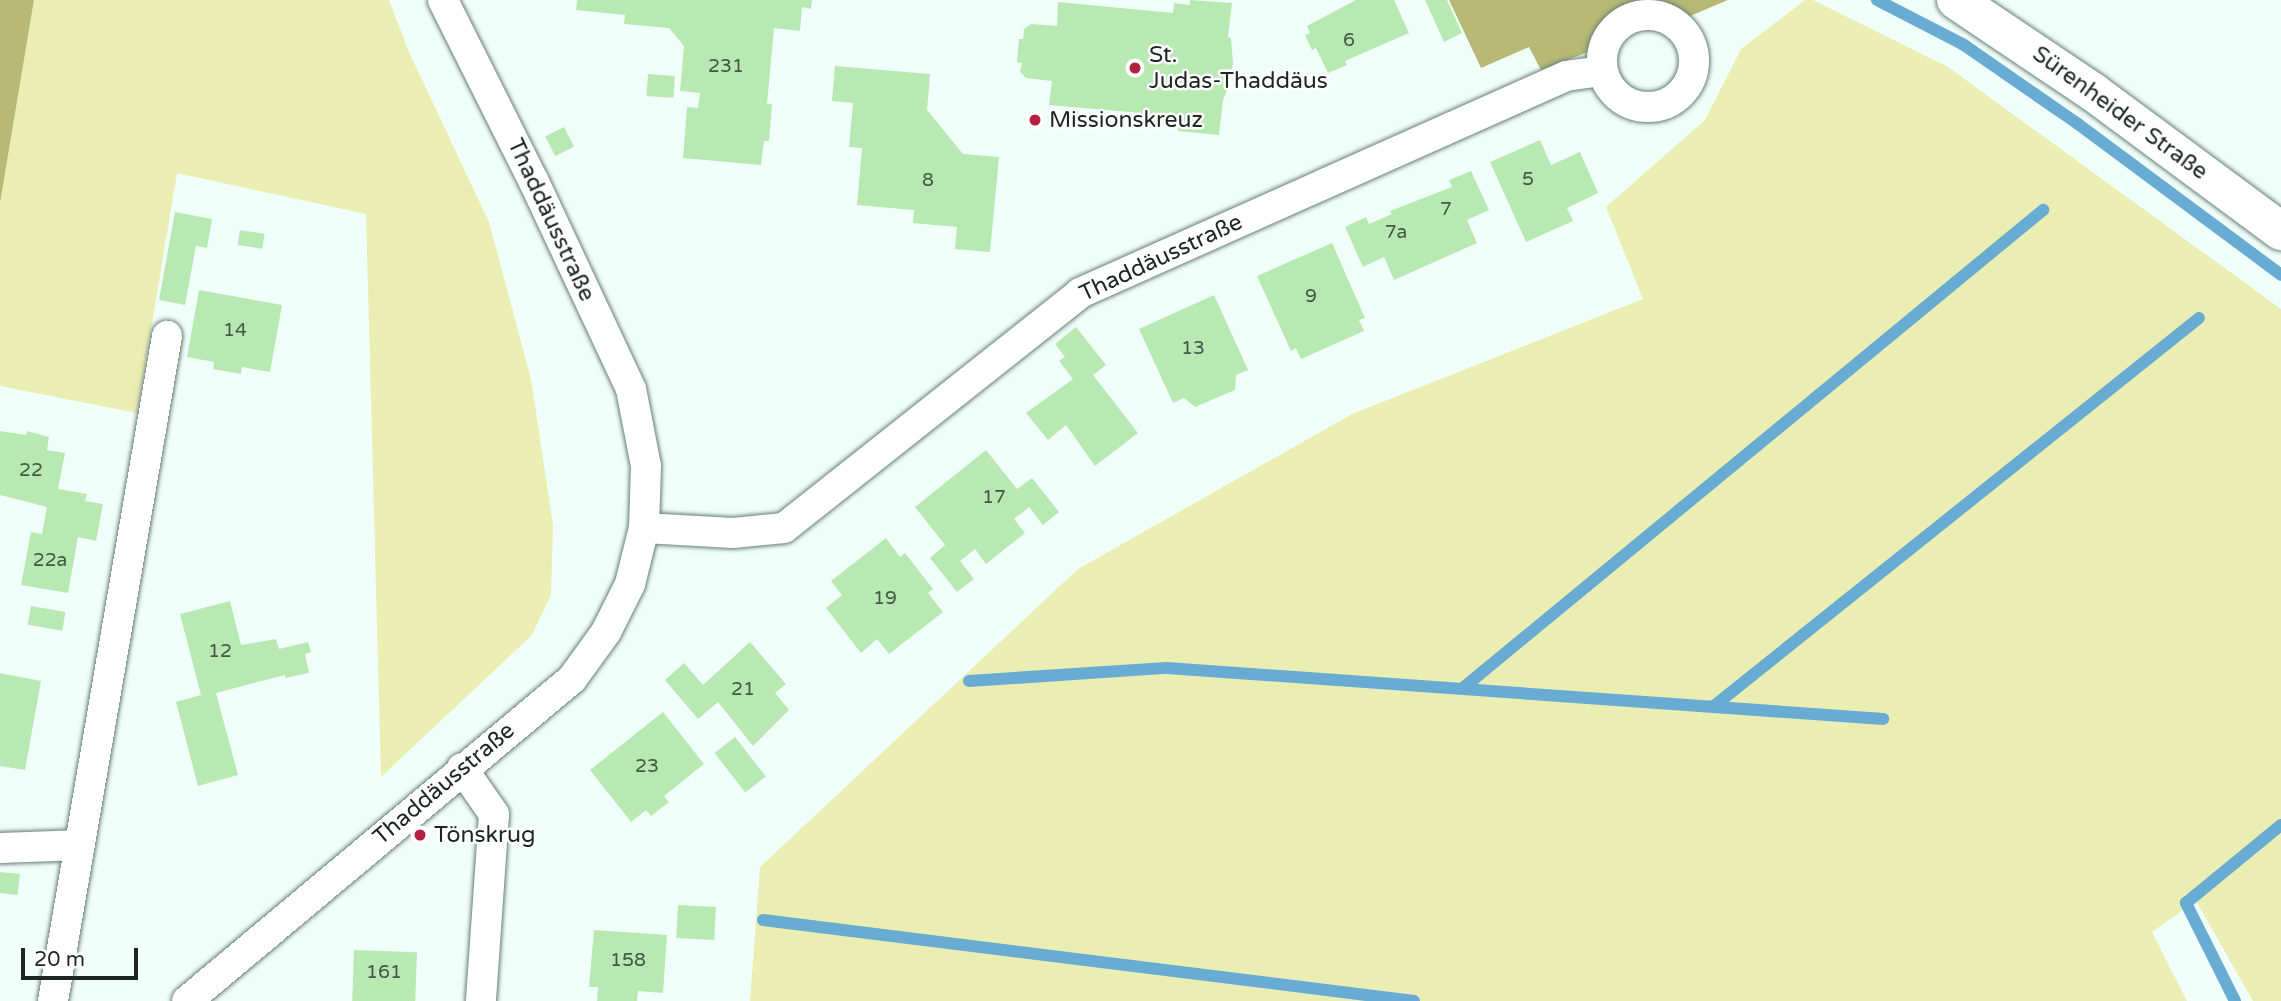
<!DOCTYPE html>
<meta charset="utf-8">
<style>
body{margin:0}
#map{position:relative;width:2281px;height:1001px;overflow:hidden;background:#f1fffa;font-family:"Varela Round",sans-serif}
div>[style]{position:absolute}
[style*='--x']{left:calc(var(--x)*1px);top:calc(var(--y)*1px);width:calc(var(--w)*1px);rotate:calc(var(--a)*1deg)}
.green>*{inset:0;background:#ebeeb3}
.forest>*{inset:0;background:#b7b975}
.stream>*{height:12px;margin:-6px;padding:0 6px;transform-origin:6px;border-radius:6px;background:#68abd3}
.building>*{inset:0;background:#b8e9b2;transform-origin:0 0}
.roads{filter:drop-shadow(0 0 2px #697e77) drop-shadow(0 0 2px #697e77)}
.minor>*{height:30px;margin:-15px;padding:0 15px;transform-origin:15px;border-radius:15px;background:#fff}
.minor>.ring{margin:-15px;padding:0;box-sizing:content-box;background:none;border:30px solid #fff;border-radius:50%}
.secondary>*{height:38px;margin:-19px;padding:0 19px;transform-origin:19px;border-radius:19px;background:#fff}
.dots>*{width:19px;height:19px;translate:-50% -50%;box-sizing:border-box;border:4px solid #fff;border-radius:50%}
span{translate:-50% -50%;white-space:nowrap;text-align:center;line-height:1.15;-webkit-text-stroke:5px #fff;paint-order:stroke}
.number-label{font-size:19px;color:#445747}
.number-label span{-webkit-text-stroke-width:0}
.poi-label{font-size:23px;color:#1d2623}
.left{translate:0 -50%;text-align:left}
.street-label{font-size:23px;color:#1d2623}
.scale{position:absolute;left:21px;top:948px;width:117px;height:32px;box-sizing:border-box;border:4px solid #1d2623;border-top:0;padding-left:9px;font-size:21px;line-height:24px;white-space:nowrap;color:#1d2623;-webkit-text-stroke:5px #fff;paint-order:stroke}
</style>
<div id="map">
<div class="green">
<i style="clip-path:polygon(34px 0,389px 0,409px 52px,489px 222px,531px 379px,553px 525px,551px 595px,532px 635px,381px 777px,366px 214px,177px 173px,137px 413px,0 386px,0 203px)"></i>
<i style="clip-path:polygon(1805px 0,1813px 0,1948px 67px,2281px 309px,2281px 1001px,2253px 1001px,2196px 901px,2152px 932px,2187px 1001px,750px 1001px,760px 867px,1078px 569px,1352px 414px,1643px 299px,1606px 207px,1705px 120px,1741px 49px)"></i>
</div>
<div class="forest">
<i style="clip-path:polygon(0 0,34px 0,0 203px)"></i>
<i style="clip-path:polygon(1449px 0,1728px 0,1690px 16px,1664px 1px,1623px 5px,1596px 33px,1588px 52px,1541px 70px,1529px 47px,1481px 68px)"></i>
</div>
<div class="stream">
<i style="--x:1877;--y:0;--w:98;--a:27.3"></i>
<i style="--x:1964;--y:45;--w:139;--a:34.7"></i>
<i style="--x:2078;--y:124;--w:253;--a:36.6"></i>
<i style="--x:969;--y:681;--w:198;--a:-3.8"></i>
<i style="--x:1167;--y:668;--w:718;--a:4.07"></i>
<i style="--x:1463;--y:688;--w:752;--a:-39.49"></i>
<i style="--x:1714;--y:706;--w:621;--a:-38.66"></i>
<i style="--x:763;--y:920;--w:656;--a:7.09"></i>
<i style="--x:2235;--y:1001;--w:110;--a:-116.6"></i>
<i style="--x:2186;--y:903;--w:123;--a:-39.4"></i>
</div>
<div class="building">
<i style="clip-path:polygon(577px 0,812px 0,811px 9px,802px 7px,800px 31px,774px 28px,767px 104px,772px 104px,769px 141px,764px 141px,761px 165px,683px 158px,687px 107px,698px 108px,700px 93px,680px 91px,684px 46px,669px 28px,624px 24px,625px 15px,576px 10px)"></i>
<i style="clip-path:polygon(1190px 0,1232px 3px,1228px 37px,1231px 38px,1233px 63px,1229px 86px,1223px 100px,1219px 135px,1178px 131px,1178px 126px,1163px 124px,1163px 115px,1049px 105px,1052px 81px,1026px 78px,1020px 72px,1022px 63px,1017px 62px,1019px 39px,1023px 39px,1024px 29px,1031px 24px,1057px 26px,1058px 2px,1173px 13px,1174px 3px,1190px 5px)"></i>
<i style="clip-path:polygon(1356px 0,1394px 0,1409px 33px,1345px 61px,1347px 65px,1328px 73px,1316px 48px,1312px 50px,1305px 35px,1310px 33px,1307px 26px)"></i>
<i style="clip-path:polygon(1425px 0,1447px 0,1462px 33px,1444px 42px)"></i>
<i style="clip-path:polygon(835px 66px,930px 74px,927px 110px,963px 154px,999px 157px,990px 252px,955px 249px,957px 227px,913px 223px,914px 210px,857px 205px,862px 148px,849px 147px,853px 103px,832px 101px)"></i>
<i style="left:648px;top:74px;width:27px;height:22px;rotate:4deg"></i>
<i style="left:564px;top:127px;width:22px;height:21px;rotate:63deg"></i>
<i style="clip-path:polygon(1540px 140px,1551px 165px,1580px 152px,1598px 193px,1567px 208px,1573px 221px,1526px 242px,1490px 162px)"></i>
<i style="clip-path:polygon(1471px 171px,1489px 210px,1467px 220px,1477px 243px,1394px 280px,1384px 257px,1363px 267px,1345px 227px,1366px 217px,1369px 224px,1392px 214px,1390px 211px,1452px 187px,1449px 180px)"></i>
<i style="clip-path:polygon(175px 212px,212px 219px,207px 248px,196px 246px,185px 305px,159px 300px)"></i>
<i style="left:240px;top:230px;width:25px;height:15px;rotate:9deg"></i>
<i style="clip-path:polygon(1332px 243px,1365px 318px,1359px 320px,1364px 331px,1301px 359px,1296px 348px,1291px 351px,1257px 276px)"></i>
<i style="clip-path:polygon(199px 290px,282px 305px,270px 372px,242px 367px,241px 374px,213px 369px,214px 362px,187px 357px)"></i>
<i style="clip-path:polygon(1214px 295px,1248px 370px,1236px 375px,1235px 390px,1195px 407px,1184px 398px,1173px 403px,1139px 329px)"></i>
<i style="clip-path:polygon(1076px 327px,1106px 365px,1093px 375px,1138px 433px,1095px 466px,1066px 425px,1048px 440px,1026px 413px,1073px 379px,1059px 361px,1065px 357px,1055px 344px)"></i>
<i style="clip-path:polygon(0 431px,26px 435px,27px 431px,49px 437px,47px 450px,65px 453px,58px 489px,87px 494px,85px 501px,103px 504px,96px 541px,78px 537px,68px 593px,21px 585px,31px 532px,42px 534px,47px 507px,0 495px)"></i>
<i style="clip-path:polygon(986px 450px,1017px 489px,1032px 478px,1059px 512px,1043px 525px,1029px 507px,1014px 519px,1025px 533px,986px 564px,975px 549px,960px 561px,974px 579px,957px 592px,930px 558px,945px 545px,915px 507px)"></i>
<i style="clip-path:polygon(886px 538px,900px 557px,905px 553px,933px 589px,928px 593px,943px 612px,889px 654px,877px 639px,861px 653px,826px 608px,842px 595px,831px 581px)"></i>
<i style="clip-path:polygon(230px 601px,241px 645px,276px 639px,279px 649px,308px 642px,311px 652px,305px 654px,309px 673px,285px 678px,285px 675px,216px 693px,238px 775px,198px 786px,176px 702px,201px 695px,180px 614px)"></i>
<i style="left:31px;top:606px;width:35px;height:19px;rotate:10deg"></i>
<i style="clip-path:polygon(750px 642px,786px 684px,775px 693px,789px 710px,753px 746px,718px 702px,698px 719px,665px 680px,684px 663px,703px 685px)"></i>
<i style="clip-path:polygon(0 673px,41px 681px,25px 770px,0 766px)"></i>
<i style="clip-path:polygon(663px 712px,704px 764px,664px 796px,669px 802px,651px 816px,646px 810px,631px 822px,590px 770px)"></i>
<i style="left:735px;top:737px;width:50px;height:26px;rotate:52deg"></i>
<i style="left:0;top:872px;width:20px;height:21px;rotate:6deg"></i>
<i style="left:678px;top:905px;width:38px;height:33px;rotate:3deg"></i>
<i style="clip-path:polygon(594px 930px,667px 935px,663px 993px,638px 991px,637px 1001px,597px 1001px,598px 987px,589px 987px)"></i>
<i style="left:354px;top:950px;width:63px;height:51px;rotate:2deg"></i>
</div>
<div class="roads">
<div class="minor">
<i class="ring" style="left:1602px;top:15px;width:62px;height:62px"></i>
<i style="--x:644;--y:528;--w:89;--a:3.2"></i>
<i style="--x:733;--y:533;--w:51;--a:-5.6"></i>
<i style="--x:784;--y:528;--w:378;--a:-38.4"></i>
<i style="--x:1080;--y:293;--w:532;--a:-24.06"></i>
<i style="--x:1566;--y:76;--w:36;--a:-8"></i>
<i style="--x:462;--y:768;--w:56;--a:55.2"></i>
<i style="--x:494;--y:814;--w:187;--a:94"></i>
<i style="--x:0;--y:848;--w:79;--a:-2.2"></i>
<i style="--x:53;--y:1001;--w:675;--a:-80.27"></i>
<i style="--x:187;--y:1001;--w:502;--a:-39.91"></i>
<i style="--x:572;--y:679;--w:58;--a:-54.1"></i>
<i style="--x:606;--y:632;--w:54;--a:-63.4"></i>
<i style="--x:630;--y:584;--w:58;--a:-76"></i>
<i style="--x:644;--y:528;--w:62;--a:-88.2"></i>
<i style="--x:646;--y:466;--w:78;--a:-101"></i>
<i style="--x:631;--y:389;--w:229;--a:-115.1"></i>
<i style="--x:534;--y:182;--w:203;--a:-116.6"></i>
</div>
<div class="secondary">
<i style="--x:1956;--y:0;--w:165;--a:33.9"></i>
<i style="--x:2093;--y:92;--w:234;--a:36.5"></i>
</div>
</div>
<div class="dots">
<i style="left:1135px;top:68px;background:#b32040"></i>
<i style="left:1035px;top:120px;background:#b32040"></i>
<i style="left:420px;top:835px;background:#b32040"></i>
</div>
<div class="number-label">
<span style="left:1349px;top:41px">6</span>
<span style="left:726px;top:67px">231</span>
<span style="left:1528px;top:180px">5</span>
<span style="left:928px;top:181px">8</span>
<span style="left:1446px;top:210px">7</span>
<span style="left:1396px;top:233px">7a</span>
<span style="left:1311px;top:297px">9</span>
<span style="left:235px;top:331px">14</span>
<span style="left:1193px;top:349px">13</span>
<span style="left:31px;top:471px">22</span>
<span style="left:994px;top:498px">17</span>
<span style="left:50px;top:561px">22a</span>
<span style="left:885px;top:599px">19</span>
<span style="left:220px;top:652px">12</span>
<span style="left:743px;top:690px">21</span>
<span style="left:647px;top:767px">23</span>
<span style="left:628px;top:961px">158</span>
<span style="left:384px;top:973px">161</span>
</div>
<div class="poi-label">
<span class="left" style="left:1149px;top:68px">St.<br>Judas-Thaddäus</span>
<span class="left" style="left:1049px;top:120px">Missionskreuz</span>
<span class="left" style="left:434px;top:835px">Tönskrug</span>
</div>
<div class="street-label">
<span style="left:2120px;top:113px;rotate:36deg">Sürenheider Straße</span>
<span style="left:551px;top:220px;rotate:65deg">Thaddäusstraße</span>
<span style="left:1161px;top:258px;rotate:-25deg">Thaddäusstraße</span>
<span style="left:444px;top:784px;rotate:-40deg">Thaddäusstraße</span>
</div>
<div class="scale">20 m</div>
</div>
